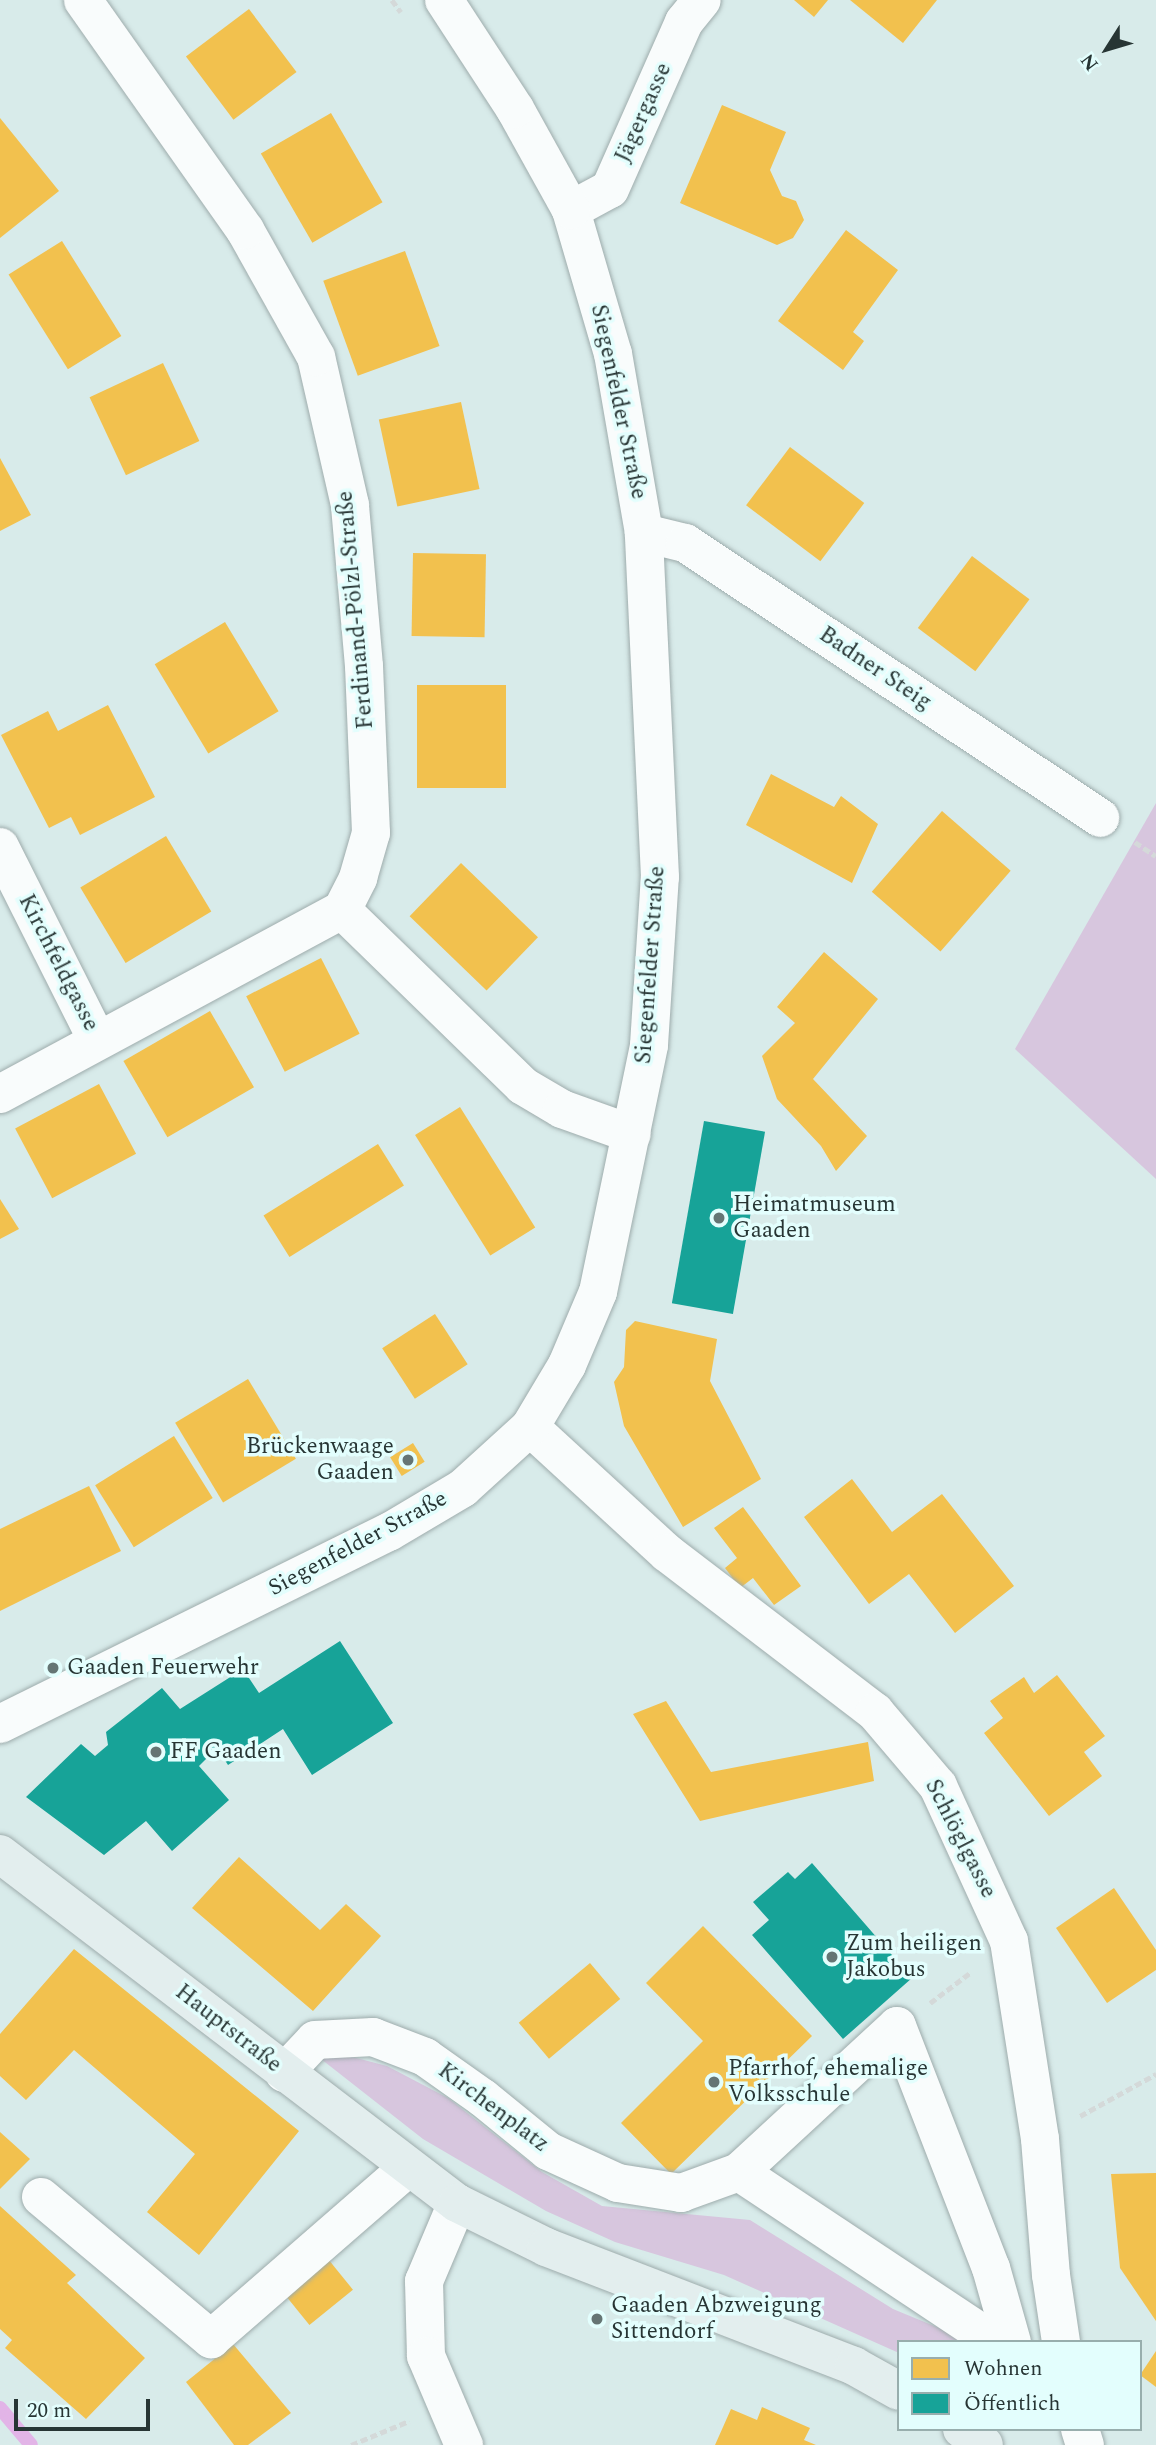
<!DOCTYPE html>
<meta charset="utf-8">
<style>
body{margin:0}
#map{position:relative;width:1156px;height:2445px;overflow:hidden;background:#d8ebea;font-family:Spectral,serif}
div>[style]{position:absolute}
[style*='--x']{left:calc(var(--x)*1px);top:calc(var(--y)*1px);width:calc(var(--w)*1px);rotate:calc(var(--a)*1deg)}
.green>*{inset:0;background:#d7c6de}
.homes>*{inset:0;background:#f2c14e;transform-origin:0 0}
.public>*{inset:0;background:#17a398;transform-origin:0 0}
.stream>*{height:14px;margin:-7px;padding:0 7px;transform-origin:7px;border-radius:7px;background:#e2b4e7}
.path>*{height:4.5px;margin-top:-2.25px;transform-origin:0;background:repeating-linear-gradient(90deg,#d4d9d9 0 7px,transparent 0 10.5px)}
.roads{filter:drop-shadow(0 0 2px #9eacac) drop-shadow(0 0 2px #9eacac)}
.minor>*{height:38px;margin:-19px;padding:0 19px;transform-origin:19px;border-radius:19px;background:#f9fcfc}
.major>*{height:38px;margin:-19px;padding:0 19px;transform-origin:19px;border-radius:19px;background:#e3eeee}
.dots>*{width:19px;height:19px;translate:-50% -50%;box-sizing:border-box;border:4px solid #e3fefd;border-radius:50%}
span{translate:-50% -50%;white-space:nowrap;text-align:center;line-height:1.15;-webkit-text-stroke:7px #e3fefd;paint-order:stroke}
.street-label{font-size:23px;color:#273534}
.poi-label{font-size:23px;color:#273534}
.left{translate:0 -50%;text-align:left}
.right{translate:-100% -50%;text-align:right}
.legend{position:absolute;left:897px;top:2340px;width:245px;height:91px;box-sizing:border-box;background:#e3fefd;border:2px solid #98aead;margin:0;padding:9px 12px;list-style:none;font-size:21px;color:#273534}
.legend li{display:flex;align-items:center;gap:14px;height:35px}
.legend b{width:35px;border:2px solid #98aead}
.north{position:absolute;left:1072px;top:14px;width:70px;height:70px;-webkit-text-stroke:5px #e3fefd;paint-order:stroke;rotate:233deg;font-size:19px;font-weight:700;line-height:28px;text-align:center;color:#273534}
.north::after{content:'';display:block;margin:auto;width:24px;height:32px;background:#273534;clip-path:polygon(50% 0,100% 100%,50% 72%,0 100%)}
.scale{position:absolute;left:14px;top:2399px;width:136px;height:32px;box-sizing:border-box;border:4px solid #273534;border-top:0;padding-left:9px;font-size:21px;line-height:24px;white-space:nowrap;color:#273534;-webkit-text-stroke:5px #e3fefd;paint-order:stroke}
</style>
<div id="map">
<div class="green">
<i style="clip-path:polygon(1156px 803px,1156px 1179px,1015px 1049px)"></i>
<i style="clip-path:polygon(337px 2053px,387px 2066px,448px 2098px,542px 2172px,602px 2206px,750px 2220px,893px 2309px,973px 2342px,899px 2342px,899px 2353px,724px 2275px,615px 2242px,546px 2211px,423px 2139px,321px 2059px)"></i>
</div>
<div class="homes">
<i style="clip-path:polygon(794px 0,828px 0,814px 17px)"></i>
<i style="clip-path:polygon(850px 0,937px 0,903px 43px)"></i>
<i style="left:249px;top:9px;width:79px;height:79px;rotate:53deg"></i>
<i style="clip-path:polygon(722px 105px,786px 132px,770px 170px,782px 196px,796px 201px,804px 220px,793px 238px,777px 245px,680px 203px)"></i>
<i style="left:331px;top:113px;width:103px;height:81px;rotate:60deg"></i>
<i style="clip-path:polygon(0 118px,59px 191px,0 238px)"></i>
<i style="clip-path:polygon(846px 230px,898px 270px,853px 332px,864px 341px,843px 370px,778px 321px)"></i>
<i style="left:62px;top:241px;width:112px;height:63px;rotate:58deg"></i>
<i style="left:405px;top:251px;width:101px;height:87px;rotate:70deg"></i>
<i style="left:163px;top:363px;width:86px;height:81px;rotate:65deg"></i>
<i style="left:461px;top:402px;width:89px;height:84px;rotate:78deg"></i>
<i style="left:790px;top:447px;width:93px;height:73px;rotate:37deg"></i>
<i style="clip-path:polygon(0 458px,31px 515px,0 531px)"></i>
<i style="left:413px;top:553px;width:73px;height:83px;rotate:1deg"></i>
<i style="left:972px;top:556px;width:72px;height:90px;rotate:37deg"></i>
<i style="left:225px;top:622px;width:104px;height:82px;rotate:59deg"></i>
<i style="left:417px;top:685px;width:89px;height:103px"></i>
<i style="clip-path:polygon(108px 705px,155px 797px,80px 835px,71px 817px,49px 828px,1px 735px,48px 711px,58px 731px)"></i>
<i style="clip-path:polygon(771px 774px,834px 807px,841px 796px,878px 824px,852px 883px,746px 825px)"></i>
<i style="left:942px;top:811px;width:91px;height:107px;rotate:41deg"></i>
<i style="left:166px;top:836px;width:88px;height:100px;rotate:59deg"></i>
<i style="left:461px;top:863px;width:107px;height:74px;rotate:44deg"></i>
<i style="clip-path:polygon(824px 952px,878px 999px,813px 1079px,867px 1136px,836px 1171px,821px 1146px,777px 1099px,762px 1056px,795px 1023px,777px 1007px)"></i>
<i style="left:321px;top:958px;width:85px;height:84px;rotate:63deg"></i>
<i style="left:210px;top:1011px;width:88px;height:100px;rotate:60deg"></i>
<i style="left:99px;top:1084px;width:79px;height:95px;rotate:62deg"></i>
<i style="left:460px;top:1107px;width:142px;height:53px;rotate:58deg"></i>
<i style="left:378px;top:1144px;width:49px;height:135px;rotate:58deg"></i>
<i style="clip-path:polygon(0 1199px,19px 1229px,0 1239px)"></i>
<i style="left:435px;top:1314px;width:60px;height:63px;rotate:57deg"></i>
<i style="clip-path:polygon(635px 1321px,717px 1339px,710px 1381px,761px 1479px,683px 1527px,624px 1426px,614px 1382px,624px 1367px,626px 1330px)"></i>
<i style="left:248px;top:1379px;width:93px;height:85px;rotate:59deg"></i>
<i style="left:174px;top:1436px;width:73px;height:93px;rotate:58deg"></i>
<i style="left:413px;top:1443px;width:22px;height:27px;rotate:58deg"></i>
<i style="clip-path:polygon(852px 1479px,892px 1532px,942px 1494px,1014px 1586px,955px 1633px,909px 1574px,869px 1604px,804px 1517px)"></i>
<i style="clip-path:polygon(89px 1486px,121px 1551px,0 1611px,0 1529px)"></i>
<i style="clip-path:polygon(743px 1507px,801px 1586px,774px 1605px,753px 1578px,740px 1588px,725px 1568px,737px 1558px,714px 1528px)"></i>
<i style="clip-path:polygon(1057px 1675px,1105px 1736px,1084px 1752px,1102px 1776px,1049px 1816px,984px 1733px,1003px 1718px,990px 1701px,1024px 1677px,1034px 1693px)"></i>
<i style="clip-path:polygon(666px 1701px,711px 1772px,868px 1742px,874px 1781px,700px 1821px,633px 1714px)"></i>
<i style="clip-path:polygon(239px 1857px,320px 1930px,346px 1904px,381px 1936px,313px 2011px,192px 1908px)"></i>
<i style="clip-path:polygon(1114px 1888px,1156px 1950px,1156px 1970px,1107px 2003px,1056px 1928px)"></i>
<i style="clip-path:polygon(703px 1926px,812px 2036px,671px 2174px,621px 2123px,703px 2041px,646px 1983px)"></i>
<i style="clip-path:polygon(74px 1949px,299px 2131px,199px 2255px,147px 2212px,195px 2154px,74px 2050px,26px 2100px,0 2076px,0 2034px)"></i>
<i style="left:590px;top:1963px;width:47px;height:93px;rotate:50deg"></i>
<i style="clip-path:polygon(0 2132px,30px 2159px,0 2189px)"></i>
<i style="clip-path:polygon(1156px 2173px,1156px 2321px,1120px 2268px,1111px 2174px)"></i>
<i style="clip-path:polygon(0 2206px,76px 2275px,67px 2283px,145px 2358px,86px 2419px,5px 2348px,12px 2340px,0 2329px)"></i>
<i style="left:324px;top:2254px;width:46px;height:56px;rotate:51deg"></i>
<i style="clip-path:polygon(233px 2344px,291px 2413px,248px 2445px,234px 2445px,186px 2382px)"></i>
<i style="clip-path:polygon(1156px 2351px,1156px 2387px,1140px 2375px)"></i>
<i style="clip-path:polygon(762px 2407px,810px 2428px,804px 2440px,816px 2445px,715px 2445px,731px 2409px,757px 2420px)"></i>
</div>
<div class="public">
<i style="left:704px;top:1121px;width:62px;height:185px;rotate:10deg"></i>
<i style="clip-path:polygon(340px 1641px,393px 1723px,312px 1775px,283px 1729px,228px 1765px,217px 1748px,199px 1766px,229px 1800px,172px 1851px,146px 1821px,104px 1855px,26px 1797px,81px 1744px,95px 1756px,108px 1745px,106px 1732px,162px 1688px,180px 1709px,243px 1669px,259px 1693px)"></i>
<i style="clip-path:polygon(812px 1863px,912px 1978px,843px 2039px,752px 1935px,769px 1920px,753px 1902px,788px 1872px,795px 1879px)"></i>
</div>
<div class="stream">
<i style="--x:0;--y:2408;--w:48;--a:50"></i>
</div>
<div class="path">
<i style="--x:392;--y:0;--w:15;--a:53"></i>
<i style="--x:1135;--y:842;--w:25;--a:34"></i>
<i style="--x:930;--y:2003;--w:51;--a:-37.1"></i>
<i style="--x:1080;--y:2116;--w:87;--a:-28.9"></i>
<i style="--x:351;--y:2445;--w:63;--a:-22.5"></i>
</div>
<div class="roads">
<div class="minor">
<i style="--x:571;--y:210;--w:44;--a:-28.3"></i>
<i style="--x:610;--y:189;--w:183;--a:-66.1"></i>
<i style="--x:684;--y:22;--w:28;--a:-51"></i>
<i style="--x:644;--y:533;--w:42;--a:13.7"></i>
<i style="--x:685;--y:543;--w:498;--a:33.5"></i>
<i style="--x:0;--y:847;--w:216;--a:63.3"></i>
<i style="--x:342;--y:910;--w:252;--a:44.2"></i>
<i style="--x:523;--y:1086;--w:45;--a:30.5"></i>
<i style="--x:562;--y:1109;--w:74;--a:19.7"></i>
<i style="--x:0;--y:1094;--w:388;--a:-28.3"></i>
<i style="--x:342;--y:910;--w:36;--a:-63"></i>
<i style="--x:358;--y:878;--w:47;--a:-73.9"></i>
<i style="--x:371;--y:833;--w:167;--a:-92.4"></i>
<i style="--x:364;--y:666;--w:162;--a:-95"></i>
<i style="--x:350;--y:505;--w:152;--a:-102.9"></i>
<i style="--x:316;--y:357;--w:145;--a:-119.2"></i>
<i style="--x:245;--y:230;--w:281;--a:-125.2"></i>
<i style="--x:530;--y:1427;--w:186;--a:42.6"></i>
<i style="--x:667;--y:1553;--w:262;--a:37.4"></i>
<i style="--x:875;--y:1712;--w:97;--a:49.6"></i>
<i style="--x:938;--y:1786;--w:170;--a:65.4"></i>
<i style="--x:1009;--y:1941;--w:200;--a:81.1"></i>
<i style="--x:1040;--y:2139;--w:136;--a:85.4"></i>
<i style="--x:1051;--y:2275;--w:68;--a:81.5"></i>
<i style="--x:0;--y:1724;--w:434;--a:-26.3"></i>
<i style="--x:389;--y:1532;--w:86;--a:-30.7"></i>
<i style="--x:463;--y:1488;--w:91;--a:-42.3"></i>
<i style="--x:530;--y:1427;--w:72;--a:-59.2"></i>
<i style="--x:567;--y:1365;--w:79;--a:-67"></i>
<i style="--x:598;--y:1292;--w:252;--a:-78.3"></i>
<i style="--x:649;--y:1045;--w:168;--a:-86.3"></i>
<i style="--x:660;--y:877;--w:344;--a:-92.7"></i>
<i style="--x:644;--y:533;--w:182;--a:-99.8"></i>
<i style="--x:613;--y:354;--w:150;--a:-106.3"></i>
<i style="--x:571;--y:210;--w:115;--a:-119"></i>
<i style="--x:515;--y:109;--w:130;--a:-123.1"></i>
<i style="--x:284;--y:2073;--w:45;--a:-46.8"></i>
<i style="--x:315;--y:2040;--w:58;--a:-3"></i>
<i style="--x:373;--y:2037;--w:56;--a:21"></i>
<i style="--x:425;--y:2057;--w:71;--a:35.3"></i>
<i style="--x:483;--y:2098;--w:84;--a:39.2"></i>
<i style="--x:548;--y:2151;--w:77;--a:24.6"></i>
<i style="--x:618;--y:2183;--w:64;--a:9"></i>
<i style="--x:681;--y:2193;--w:62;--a:-19.9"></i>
<i style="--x:739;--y:2172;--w:307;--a:33.6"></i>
<i style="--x:739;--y:2172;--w:215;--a:-42.7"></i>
<i style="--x:897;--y:2026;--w:260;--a:68.8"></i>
<i style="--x:991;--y:2268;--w:77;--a:74.2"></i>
<i style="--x:41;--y:2197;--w:222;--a:39.9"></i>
<i style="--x:211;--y:2339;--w:262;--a:-41"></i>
<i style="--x:457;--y:2203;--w:85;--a:112.9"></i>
<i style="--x:424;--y:2281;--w:75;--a:88.5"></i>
<i style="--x:426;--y:2356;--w:97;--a:66.9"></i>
<i style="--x:1080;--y:2429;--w:17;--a:73"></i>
</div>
<div class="major">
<i style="--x:0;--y:1854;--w:575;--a:37.37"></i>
<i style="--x:457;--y:2203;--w:99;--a:26.3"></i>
<i style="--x:546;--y:2247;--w:330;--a:21.1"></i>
<i style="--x:854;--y:2366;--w:51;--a:29.1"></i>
<i style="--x:962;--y:2429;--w:27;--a:36"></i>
</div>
</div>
<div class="dots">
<i style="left:719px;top:1218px;background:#657574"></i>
<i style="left:408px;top:1460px;background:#657574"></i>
<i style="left:53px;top:1668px;background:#657574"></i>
<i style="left:156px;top:1752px;background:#657574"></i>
<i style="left:832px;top:1957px;background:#657574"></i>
<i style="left:714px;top:2082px;background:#657574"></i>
<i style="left:597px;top:2319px;background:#657574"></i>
</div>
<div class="street-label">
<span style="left:644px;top:113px;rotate:-66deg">Jägergasse</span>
<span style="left:618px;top:402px;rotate:78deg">Siegenfelder Straße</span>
<span style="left:356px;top:610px;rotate:-95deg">Ferdinand-Pölzl-Straße</span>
<span style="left:875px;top:669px;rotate:34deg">Badner Steig</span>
<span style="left:58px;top:963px;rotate:63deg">Kirchfeldgasse</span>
<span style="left:651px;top:965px;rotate:-86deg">Siegenfelder Straße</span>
<span style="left:358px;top:1544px;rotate:-28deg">Siegenfelder Straße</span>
<span style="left:960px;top:1839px;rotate:63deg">Schlöglgasse</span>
<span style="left:228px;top:2029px;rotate:38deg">Hauptstraße</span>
<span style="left:493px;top:2108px;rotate:37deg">Kirchenplatz</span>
</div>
<div class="poi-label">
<span class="left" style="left:733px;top:1218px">Heimatmuseum<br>Gaaden</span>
<span class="right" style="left:394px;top:1460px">Brückenwaage<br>Gaaden</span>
<span class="left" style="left:67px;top:1668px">Gaaden Feuerwehr</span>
<span class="left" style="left:170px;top:1752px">FF Gaaden</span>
<span class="left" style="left:846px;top:1957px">Zum heiligen<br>Jakobus</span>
<span class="left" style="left:728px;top:2082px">Pfarrhof, ehemalige<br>Volksschule</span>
<span class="left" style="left:611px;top:2319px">Gaaden Abzweigung<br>Sittendorf</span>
</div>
<ul class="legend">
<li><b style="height:19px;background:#f2c14e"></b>Wohnen</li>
<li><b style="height:19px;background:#17a398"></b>Öffentlich</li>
</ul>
<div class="north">N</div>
<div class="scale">20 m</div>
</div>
